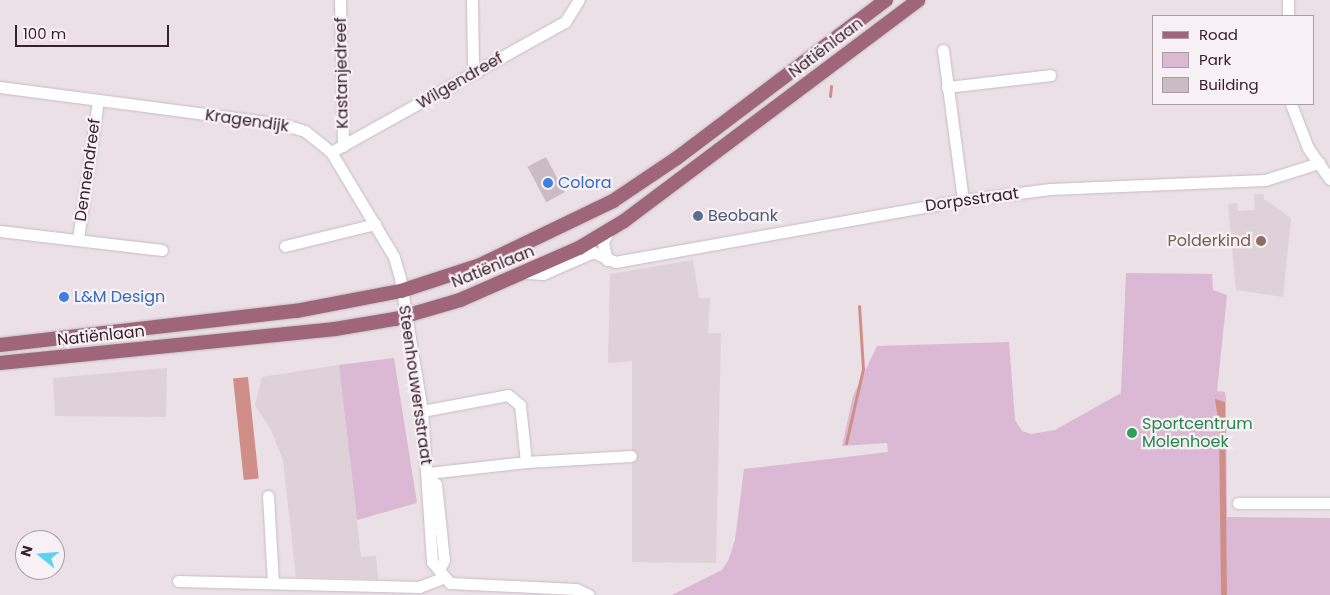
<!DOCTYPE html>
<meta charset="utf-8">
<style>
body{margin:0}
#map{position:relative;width:1330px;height:595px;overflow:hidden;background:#eae0e5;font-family:Poppins,sans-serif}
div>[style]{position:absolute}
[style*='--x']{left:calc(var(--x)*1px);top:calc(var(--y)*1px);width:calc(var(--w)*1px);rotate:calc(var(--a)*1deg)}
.built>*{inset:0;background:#ded1d7}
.green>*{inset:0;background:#dbb9d4}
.water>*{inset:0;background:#cf8f88;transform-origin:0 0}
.stream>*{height:3px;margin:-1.5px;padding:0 1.5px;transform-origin:1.5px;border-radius:1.5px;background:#cf8f88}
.building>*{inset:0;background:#cbbcc3;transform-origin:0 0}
.roads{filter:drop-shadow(0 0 1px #c4bcbf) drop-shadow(0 0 1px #c4bcbf)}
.minor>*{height:11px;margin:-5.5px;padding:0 5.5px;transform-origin:5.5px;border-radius:5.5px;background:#fff}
.major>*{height:14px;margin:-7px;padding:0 7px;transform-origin:7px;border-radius:7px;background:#9f6578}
.dots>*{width:14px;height:14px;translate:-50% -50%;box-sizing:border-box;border:2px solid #f7f0f4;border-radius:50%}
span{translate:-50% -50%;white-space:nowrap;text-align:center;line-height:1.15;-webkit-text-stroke:4.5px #f7f0f4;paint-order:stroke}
.street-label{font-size:16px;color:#3a2129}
.shop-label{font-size:16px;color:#366cbe}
.left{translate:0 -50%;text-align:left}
.service-label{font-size:16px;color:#4e5e75}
.education-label{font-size:16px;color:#785e54}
.right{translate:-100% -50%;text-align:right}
.leisure-label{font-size:16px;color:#27864d}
.legend{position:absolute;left:1152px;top:15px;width:162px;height:90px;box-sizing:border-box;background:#f7f0f4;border:1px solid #ab9da3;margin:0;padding:6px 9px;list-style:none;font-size:15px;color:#3a2129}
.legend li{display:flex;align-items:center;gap:10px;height:25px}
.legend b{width:25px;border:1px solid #ab9da3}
.north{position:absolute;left:15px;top:530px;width:50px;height:50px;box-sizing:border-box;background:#f7f0f4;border:1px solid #ab9da3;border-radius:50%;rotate:287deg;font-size:14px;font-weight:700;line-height:20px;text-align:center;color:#3a2129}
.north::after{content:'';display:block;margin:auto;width:18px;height:22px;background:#5ad3ee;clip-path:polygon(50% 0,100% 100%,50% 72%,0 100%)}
.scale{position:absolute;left:15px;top:25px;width:154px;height:22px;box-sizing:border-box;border:2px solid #3a2129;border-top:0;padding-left:6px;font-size:15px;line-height:18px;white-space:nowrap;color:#3a2129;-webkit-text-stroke:4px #f7f0f4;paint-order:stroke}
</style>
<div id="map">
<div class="built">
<i style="clip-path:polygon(1254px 194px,1263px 194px,1264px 199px,1291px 218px,1283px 297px,1236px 290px,1228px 204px,1237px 203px,1238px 211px,1255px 210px)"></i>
<i style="clip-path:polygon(693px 260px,699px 298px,710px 298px,708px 333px,721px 333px,716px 563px,632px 562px,632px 361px,608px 363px,610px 274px)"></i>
<i style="clip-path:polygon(339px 365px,361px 557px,376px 556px,378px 579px,296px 577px,283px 460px,271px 430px,255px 405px,262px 377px)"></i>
<i style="clip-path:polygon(167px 368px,166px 417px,55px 416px,53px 378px)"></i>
</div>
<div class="green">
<i style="clip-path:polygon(1126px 273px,1212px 274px,1213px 290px,1227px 295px,1217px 391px,1225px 392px,1226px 398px,1227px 517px,1330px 518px,1330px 595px,672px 595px,722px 570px,728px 561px,735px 540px,744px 469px,888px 452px,887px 443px,842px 446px,853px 396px,877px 346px,1009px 342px,1015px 420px,1022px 431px,1031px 434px,1055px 430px,1121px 393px)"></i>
<i style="clip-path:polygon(394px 358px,417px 503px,357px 520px,339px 365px)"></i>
</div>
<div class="water">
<i style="left:248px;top:377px;width:102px;height:15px;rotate:84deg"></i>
<i style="clip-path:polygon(1215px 399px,1225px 402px,1227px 595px,1221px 595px,1219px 427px)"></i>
</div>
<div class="stream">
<i style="--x:830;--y:96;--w:10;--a:-84"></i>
<i style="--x:846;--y:443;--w:76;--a:-77.1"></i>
<i style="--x:863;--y:369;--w:63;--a:-93.6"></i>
</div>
<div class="building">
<i style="left:546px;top:157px;width:40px;height:21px;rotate:62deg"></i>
</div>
<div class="roads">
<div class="minor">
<i style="--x:340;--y:0;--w:146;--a:88.8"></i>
<i style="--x:472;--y:0;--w:65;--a:89.1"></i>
<i style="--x:473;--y:65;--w:8;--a:60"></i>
<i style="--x:1288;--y:0;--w:16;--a:90"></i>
<i style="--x:943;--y:50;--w:151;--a:82.4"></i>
<i style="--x:0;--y:87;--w:284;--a:7.5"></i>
<i style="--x:282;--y:124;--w:24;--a:17"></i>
<i style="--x:305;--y:131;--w:33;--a:39"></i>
<i style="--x:331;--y:152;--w:122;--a:59"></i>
<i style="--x:394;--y:257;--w:22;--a:74"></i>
<i style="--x:400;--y:278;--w:135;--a:80.6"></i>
<i style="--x:422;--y:411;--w:151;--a:86.2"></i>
<i style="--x:432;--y:562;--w:11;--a:49"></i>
<i style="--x:947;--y:87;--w:104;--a:-6.6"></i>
<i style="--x:1291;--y:104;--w:47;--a:68.9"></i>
<i style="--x:1308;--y:148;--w:38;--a:55"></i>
<i style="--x:331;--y:152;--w:268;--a:-29.1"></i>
<i style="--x:565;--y:22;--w:26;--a:-58"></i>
<i style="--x:0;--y:231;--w:163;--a:6.7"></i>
<i style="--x:78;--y:239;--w:140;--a:-81.8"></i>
<i style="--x:285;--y:246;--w:93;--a:-13.7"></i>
<i style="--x:607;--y:260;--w:18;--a:-103"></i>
<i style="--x:603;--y:242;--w:11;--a:-63"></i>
<i style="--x:528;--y:273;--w:15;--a:4"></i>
<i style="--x:543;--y:274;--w:55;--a:-23.7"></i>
<i style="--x:593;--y:252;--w:24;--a:24"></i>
<i style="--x:615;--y:262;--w:353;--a:-10.1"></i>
<i style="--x:963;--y:200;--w:88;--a:-7.2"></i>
<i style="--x:1050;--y:189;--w:215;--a:-2.4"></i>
<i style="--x:1265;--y:180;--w:57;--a:-17.5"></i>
<i style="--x:422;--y:411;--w:87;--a:-10.5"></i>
<i style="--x:508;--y:395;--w:16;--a:40"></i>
<i style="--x:520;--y:405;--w:57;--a:84"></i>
<i style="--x:526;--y:462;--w:105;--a:-3.3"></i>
<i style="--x:428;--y:473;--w:99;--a:-6.4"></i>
<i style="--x:428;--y:479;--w:9;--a:32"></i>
<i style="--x:436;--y:484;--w:76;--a:84"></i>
<i style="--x:444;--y:560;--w:11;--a:117"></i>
<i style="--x:439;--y:570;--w:17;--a:50"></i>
<i style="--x:450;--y:583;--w:126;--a:2.7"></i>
<i style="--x:576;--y:589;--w:14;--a:25"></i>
<i style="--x:268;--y:496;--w:87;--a:86.7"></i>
<i style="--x:1238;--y:503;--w:92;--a:0"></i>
<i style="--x:178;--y:581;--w:241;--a:1.4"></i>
<i style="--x:419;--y:587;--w:26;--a:-21"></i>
</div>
<div class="major">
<i style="--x:0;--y:345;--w:298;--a:-6.6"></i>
<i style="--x:296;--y:311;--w:107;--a:-10.8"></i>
<i style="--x:401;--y:291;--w:83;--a:-18.2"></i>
<i style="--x:480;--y:265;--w:148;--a:-25.7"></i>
<i style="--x:613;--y:201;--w:77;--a:-33.9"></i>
<i style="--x:677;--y:158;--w:262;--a:-37.1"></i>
<i style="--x:0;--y:363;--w:337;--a:-5.8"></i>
<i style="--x:335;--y:329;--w:61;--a:-9.5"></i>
<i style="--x:395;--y:319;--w:68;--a:-16.3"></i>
<i style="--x:460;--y:300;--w:130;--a:-23.6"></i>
<i style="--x:579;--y:248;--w:52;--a:-31"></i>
<i style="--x:624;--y:221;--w:368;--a:-36.9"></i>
</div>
</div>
<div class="dots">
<i style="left:548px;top:183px;background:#3f7fe0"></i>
<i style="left:698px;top:216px;background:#5c6f8a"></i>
<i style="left:1261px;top:241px;background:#8d6e63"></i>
<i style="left:64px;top:297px;background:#3f7fe0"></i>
<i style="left:1132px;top:433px;background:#2e9e5b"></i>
</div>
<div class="street-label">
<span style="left:826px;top:48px;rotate:-37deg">Natiënlaan</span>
<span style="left:342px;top:73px;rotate:-91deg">Kastanjedreef</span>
<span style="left:460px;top:81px;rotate:-30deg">Wilgendreef</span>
<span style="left:247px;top:121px;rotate:8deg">Kragendijk</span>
<span style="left:88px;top:170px;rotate:-82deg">Dennendreef</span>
<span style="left:972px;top:200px;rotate:-8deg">Dorpsstraat</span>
<span style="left:493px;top:267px;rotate:-22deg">Natiënlaan</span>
<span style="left:101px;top:336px;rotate:-6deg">Natiënlaan</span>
<span style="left:415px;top:385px;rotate:82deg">Steenhouwersstraat</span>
</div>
<div class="shop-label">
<span class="left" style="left:558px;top:183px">Colora</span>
<span class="left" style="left:74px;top:297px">L&amp;M Design</span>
</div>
<div class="service-label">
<span class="left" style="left:708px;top:216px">Beobank</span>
</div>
<div class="education-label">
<span class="right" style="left:1251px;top:241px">Polderkind</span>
</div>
<div class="leisure-label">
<span class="left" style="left:1142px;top:433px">Sportcentrum<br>Molenhoek</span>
</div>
<ul class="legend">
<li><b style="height:6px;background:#9f6578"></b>Road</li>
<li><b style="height:14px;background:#dbb9d4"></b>Park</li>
<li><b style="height:14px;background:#cbbcc3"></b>Building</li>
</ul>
<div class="north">N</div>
<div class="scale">100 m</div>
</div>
